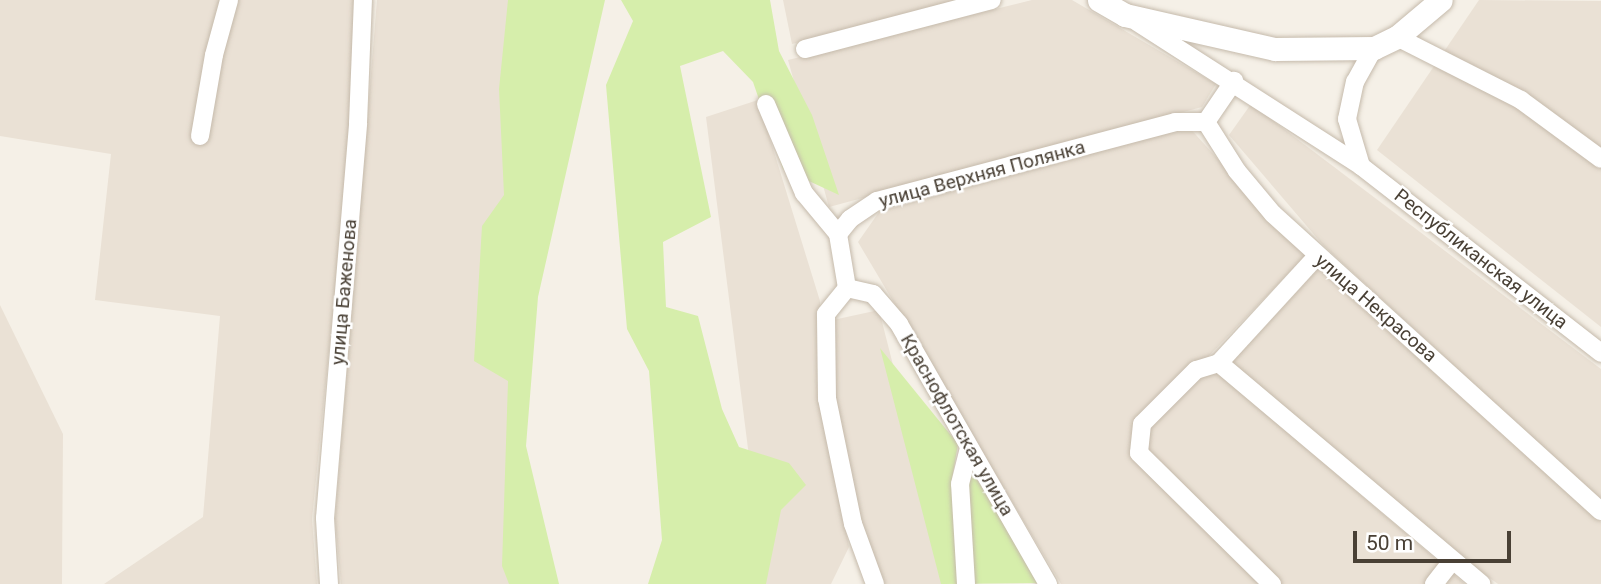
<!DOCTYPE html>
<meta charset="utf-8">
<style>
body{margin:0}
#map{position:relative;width:1601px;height:584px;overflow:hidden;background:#f5f0e7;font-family:Roboto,sans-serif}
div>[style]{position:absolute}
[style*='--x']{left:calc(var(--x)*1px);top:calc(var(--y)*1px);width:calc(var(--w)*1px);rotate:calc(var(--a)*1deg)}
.residential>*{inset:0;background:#eae1d5}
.green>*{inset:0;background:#d6eeab}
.roads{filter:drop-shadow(0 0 2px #c5baab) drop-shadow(0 0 2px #c5baab)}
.minor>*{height:18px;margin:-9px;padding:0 9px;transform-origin:9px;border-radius:9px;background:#fff}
.tertiary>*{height:23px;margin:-11.5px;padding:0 11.5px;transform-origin:11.5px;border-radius:11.5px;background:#fff}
span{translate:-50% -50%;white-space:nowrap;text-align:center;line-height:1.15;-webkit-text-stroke:5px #fff;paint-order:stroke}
.street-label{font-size:19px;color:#494035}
.scale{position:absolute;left:1353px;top:531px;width:158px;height:32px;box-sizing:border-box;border:4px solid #494035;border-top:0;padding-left:9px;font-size:21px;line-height:24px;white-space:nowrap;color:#494035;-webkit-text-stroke:5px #fff;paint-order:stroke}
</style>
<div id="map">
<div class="residential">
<i style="clip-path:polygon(0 0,354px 0,352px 122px,312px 519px,317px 584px,104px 584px,203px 517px,220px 316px,95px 300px,111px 154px,0 136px)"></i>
<i style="clip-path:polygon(377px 0,525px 0,515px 584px,341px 584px,335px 519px)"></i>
<i style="clip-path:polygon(783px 0,969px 0,792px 44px)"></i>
<i style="clip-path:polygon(1032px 0,1072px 0,1216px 84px,1202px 107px,829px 207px,788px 60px)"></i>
<i style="clip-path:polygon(1479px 0,1601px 1px,1601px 327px,1377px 150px)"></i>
<i style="clip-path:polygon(758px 100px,820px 301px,821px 399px,849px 547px,831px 584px,749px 584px,763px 567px,706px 117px)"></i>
<i style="clip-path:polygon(1251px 104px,1601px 369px,1601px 501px,1323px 245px,1229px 135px)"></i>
<i style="clip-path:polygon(1187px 125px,1305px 256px,1204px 361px,1465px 584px,1061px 584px,858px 242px,879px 212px)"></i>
<i style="clip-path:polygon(1318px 269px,1601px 522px,1601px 584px,1498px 584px,1444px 545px,1230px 364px)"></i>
<i style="clip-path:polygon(0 305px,63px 434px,62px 584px,0 584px)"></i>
<i style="clip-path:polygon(879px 310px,949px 584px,885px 584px,860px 517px,834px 396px,833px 320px)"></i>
</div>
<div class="green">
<i style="clip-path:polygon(508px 0,605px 0,538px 297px,526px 446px,559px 584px,509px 584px,502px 566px,508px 381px,474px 361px,482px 226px,504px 195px,499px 89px)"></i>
<i style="clip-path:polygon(621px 0,770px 0,779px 51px,812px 115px,839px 195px,783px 169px,753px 82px,723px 51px,680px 66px,711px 217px,663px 242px,666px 307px,698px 316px,722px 409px,739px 447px,789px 463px,806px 485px,781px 510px,766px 584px,648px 584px,662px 540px,649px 371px,627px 329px,606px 85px,633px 21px)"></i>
<i style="clip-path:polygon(880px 348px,958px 444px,951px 485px,973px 473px,1039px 583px,941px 584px)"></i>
</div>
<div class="roads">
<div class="minor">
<i style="--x:1137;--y:22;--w:266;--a:32.7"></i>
<i style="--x:1361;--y:166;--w:304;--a:37.9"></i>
<i style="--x:1397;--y:37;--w:139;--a:26.9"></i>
<i style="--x:1521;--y:100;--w:99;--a:36.4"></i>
<i style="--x:805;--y:49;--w:193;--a:-14.7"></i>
<i style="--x:766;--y:104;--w:97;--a:66.9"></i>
<i style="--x:804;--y:193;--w:53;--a:50.3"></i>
<i style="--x:1206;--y:122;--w:58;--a:57.7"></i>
<i style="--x:1237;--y:171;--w:56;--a:50.1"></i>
<i style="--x:1273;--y:214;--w:442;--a:42.2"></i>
<i style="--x:1206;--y:122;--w:50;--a:-55.7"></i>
<i style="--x:200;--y:136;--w:82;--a:-80.2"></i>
<i style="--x:214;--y:55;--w:57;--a:-74.7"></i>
<i style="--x:1361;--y:166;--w:49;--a:-106.6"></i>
<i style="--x:1347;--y:119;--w:38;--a:-78"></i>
<i style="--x:1355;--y:82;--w:39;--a:-61"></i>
<i style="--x:1317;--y:256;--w:145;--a:132.5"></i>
<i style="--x:1219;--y:363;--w:343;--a:40.1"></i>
<i style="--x:847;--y:288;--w:27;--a:13"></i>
<i style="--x:873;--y:294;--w:40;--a:49"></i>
<i style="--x:899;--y:324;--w:300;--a:60.2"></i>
<i style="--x:1219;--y:363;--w:24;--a:163"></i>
<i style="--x:1196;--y:370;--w:76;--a:135"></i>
<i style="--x:1142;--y:424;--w:29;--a:96"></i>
<i style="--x:1139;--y:453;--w:187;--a:44.6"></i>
<i style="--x:329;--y:584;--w:66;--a:-93.5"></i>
<i style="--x:325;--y:518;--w:396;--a:-85.2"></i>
<i style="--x:358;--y:123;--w:123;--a:-87.7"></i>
<i style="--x:875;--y:584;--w:64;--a:-110.1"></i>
<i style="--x:853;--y:524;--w:128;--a:-101.7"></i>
<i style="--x:827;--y:399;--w:85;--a:-90.7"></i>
<i style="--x:826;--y:314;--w:33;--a:-51"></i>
<i style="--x:847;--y:288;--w:55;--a:-99.5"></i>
<i style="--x:838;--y:234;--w:19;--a:-51"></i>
<i style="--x:850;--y:219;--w:32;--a:-34"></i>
<i style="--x:877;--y:201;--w:308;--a:-14.8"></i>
<i style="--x:1175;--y:122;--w:31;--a:0"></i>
<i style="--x:966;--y:584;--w:100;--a:-93.4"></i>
<i style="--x:960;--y:484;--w:38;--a:-76"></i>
<i style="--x:1434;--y:584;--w:28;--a:-52"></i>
</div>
<div class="tertiary">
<i style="--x:1099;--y:0;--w:30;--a:30"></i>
<i style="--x:1125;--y:15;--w:154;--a:12.8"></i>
<i style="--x:1275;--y:49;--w:99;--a:-0.6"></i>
<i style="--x:1374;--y:48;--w:25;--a:-26"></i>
<i style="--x:1397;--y:37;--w:57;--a:-40.1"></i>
</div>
</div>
<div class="street-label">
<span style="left:982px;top:174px;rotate:-15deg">улица Верхняя Полянка</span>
<span style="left:1481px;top:259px;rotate:38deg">Республиканская улица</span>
<span style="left:344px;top:292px;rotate:-85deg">улица Баженова</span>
<span style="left:1376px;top:308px;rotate:41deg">улица Некрасова</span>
<span style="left:957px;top:425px;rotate:60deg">Краснофлотская улица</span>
</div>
<div class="scale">50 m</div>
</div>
